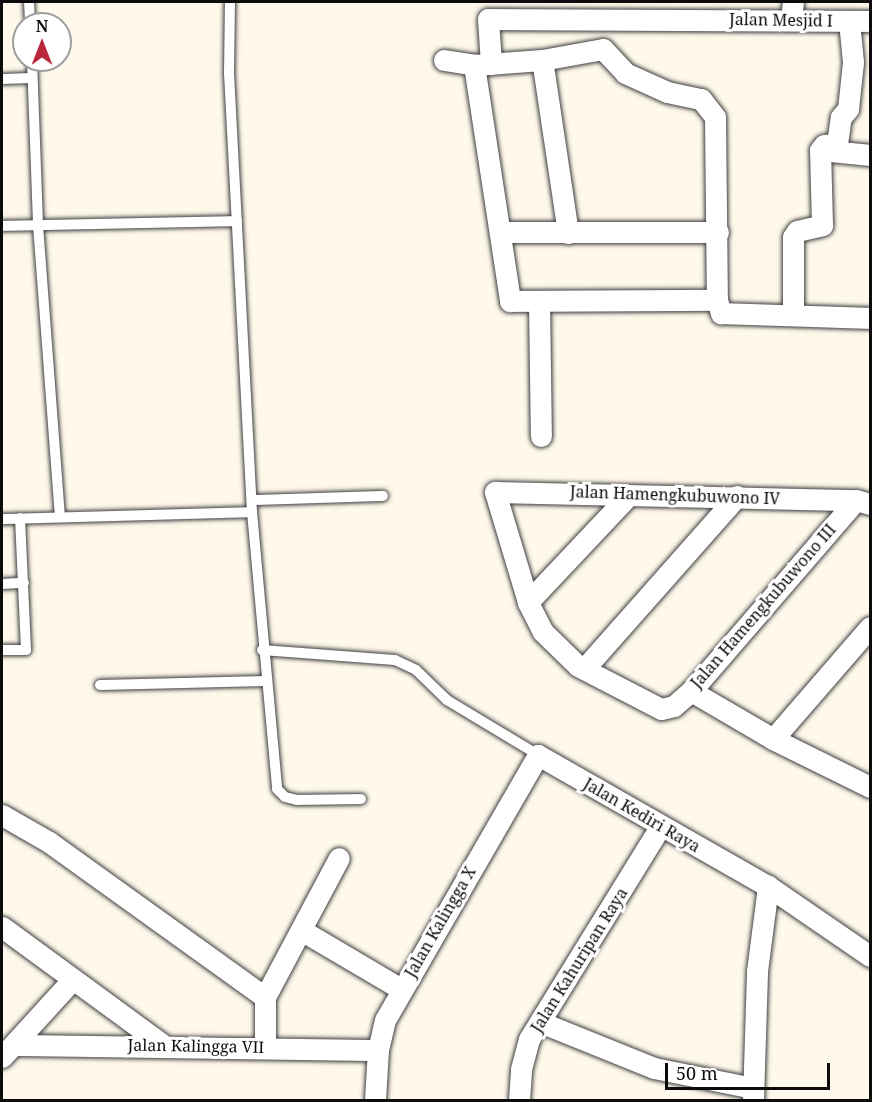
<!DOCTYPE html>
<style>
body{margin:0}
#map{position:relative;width:872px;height:1102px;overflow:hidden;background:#fff9ec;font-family:"Noto Serif",serif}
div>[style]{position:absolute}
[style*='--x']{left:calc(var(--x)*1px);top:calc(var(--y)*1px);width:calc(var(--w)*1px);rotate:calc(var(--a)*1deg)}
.roads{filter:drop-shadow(0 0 2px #3f3f3f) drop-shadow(0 0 2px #3f3f3f)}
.lane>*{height:10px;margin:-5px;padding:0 5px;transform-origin:5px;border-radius:5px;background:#fff}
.street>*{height:21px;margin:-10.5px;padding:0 10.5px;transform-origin:10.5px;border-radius:10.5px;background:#fff}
span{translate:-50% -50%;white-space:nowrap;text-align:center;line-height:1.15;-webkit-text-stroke:6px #fff;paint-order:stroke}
.street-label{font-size:16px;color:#0c0c0c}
.frame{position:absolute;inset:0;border:3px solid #0c0c0c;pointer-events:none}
.north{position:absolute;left:12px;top:12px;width:60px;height:60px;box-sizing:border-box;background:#fff;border:2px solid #9e9e9e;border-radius:50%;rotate:0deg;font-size:16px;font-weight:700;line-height:24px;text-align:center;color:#0c0c0c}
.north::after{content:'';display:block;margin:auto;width:21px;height:27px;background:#ba273b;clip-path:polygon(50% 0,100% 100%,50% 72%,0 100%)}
.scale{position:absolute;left:665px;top:1063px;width:165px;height:27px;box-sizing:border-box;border:3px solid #0c0c0c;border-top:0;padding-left:8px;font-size:18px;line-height:21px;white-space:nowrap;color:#0c0c0c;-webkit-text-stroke:4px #fff;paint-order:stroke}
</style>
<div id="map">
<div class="roads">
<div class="lane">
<i style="--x:29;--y:2;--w:22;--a:87"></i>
<i style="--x:32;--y:60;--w:165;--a:87.9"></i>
<i style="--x:38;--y:225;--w:293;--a:85.7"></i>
<i style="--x:2;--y:79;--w:30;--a:-2"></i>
<i style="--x:2;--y:226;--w:235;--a:-1.2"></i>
<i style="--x:253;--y:500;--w:130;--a:-1.8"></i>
<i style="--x:252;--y:512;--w:278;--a:84.8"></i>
<i style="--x:277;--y:789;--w:11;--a:45"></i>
<i style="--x:285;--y:797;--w:12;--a:14"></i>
<i style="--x:297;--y:800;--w:64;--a:-0.9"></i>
<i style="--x:2;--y:519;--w:250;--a:-1.6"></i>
<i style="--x:252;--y:512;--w:441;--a:-93"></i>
<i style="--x:229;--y:72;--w:70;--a:-89.2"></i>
<i style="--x:2;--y:584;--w:22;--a:-3"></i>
<i style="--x:2;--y:650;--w:24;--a:0"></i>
<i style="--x:26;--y:650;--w:132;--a:-92.6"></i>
<i style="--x:262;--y:650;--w:133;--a:4.3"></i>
<i style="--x:395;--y:660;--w:23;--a:25"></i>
<i style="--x:416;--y:670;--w:43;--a:44.1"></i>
<i style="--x:447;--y:700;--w:106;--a:31.1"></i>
<i style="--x:100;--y:685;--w:166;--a:-1.4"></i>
</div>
<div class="street">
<i style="--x:791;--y:20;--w:18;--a:-84"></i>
<i style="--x:444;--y:60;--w:30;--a:9"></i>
<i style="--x:474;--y:65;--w:68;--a:-4.2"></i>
<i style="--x:491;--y:64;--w:45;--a:-93.8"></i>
<i style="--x:488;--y:19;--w:382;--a:0.3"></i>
<i style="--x:474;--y:65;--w:239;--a:81.3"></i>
<i style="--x:510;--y:301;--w:207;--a:-0.3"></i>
<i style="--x:821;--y:150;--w:49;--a:5.8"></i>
<i style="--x:501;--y:232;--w:217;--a:0"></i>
<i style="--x:568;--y:233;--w:175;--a:-98.5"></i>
<i style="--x:542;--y:60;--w:62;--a:-10.2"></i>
<i style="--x:603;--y:49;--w:33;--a:47"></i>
<i style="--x:625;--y:73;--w:46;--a:24.3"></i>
<i style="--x:667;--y:92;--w:35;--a:12"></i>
<i style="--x:701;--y:99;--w:23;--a:52"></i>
<i style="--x:715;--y:117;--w:183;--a:89.4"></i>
<i style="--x:717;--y:300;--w:14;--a:73"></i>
<i style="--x:721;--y:313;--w:149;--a:1.9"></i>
<i style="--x:539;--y:301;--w:135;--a:89.2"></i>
<i style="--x:793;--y:315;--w:78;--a:-90"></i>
<i style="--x:793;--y:237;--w:7;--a:-56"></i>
<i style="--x:797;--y:231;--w:26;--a:-13"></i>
<i style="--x:822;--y:225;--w:75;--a:-91.5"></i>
<i style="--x:820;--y:150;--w:6;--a:-51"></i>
<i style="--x:824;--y:145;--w:13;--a:-4"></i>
<i style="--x:837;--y:144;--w:27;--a:-82"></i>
<i style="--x:841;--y:117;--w:11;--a:-49"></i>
<i style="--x:848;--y:109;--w:47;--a:-83.9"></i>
<i style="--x:853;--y:62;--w:41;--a:-95.6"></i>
<i style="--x:856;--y:500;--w:252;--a:130.8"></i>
<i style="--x:691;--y:691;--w:23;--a:139"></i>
<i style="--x:674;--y:706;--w:13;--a:167"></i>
<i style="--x:661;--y:709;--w:93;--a:-152.6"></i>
<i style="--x:578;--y:666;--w:49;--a:-135.8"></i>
<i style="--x:543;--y:632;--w:34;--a:-117"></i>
<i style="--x:528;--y:602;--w:115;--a:-106.7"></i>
<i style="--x:495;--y:492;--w:361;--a:1.3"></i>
<i style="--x:856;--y:500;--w:15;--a:16"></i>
<i style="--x:528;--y:602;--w:147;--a:-46.7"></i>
<i style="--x:584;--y:669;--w:231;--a:-48.5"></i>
<i style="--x:691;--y:691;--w:95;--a:30.3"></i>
<i style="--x:773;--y:739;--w:108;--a:26.3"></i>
<i style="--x:773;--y:739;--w:148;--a:-49.1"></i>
<i style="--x:2;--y:815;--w:54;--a:29.9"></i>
<i style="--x:49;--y:842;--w:266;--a:35.7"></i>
<i style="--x:2;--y:927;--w:198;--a:36.2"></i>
<i style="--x:301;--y:930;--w:116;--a:30.5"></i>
<i style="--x:540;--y:1022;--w:123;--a:22"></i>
<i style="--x:654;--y:1068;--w:101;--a:11.4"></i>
<i style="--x:14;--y:1045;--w:364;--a:0.8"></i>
<i style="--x:265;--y:1047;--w:50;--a:-90"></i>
<i style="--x:265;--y:997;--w:157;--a:-62"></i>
<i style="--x:2;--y:1057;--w:104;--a:-47.7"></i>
<i style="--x:375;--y:1100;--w:50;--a:-86.6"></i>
<i style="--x:378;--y:1050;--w:31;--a:-77"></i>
<i style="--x:385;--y:1020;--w:306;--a:-60"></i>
<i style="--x:538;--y:755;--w:265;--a:29.7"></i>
<i style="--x:768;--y:886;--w:124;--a:34.5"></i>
<i style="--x:519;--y:1100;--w:31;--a:-86"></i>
<i style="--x:521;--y:1069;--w:31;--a:-75"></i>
<i style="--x:529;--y:1039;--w:249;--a:-58.3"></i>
<i style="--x:753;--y:1100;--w:129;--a:-88.2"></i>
<i style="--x:757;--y:971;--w:86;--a:-82.6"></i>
</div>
</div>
<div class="street-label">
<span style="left:781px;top:20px;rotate:1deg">Jalan Mesjid I</span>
<span style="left:675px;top:495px;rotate:2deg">Jalan Hamengkubuwono IV</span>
<span style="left:763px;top:606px;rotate:-49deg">Jalan Hamengkubuwono III</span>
<span style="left:642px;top:815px;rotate:30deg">Jalan Kediri Raya</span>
<span style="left:440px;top:922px;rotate:-60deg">Jalan Kalingga X</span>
<span style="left:579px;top:960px;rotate:-58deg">Jalan Kahuripan Raya</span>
<span style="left:196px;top:1046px;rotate:1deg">Jalan Kalingga VII</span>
</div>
<div class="frame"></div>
<div class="north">N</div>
<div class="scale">50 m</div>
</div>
